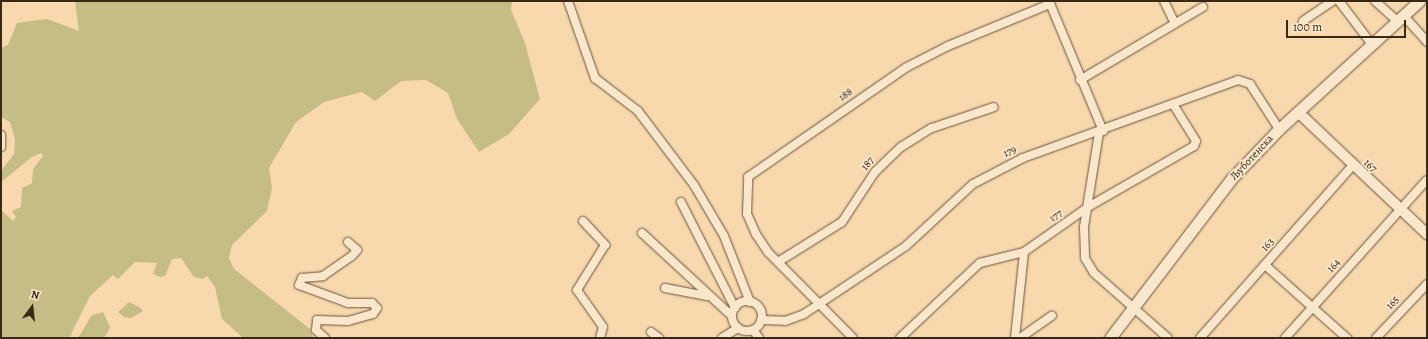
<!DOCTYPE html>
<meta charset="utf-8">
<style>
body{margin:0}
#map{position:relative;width:1428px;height:339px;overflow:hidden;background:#f8d9ae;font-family:Alegreya,serif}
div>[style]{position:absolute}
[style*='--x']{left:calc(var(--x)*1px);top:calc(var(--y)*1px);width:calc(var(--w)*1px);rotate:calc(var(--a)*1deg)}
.green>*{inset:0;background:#c5bd85}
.roads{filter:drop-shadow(0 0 1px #69543b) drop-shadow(0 0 1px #69543b)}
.minor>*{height:8px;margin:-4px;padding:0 4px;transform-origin:4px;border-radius:4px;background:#fae6ca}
.minor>.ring{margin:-4px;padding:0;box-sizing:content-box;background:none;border:8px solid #fae6ca;border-radius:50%}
.tertiary>*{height:10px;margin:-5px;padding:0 5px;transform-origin:5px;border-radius:5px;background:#fae6ca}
.secondary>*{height:11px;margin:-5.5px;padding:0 5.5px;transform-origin:5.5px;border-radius:5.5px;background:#fae6ca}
span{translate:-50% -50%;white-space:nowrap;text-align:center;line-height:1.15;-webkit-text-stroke:3.5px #fae6ca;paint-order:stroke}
.street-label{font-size:11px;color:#392815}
.frame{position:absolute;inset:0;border:2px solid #392815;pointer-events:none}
.north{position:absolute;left:12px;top:287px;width:40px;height:40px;-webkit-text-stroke:3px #fae6ca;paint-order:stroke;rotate:15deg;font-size:11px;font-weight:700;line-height:16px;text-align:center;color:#392815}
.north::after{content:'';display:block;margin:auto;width:14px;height:18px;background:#392815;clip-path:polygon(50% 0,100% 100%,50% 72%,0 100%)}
.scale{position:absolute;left:1286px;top:20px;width:120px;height:18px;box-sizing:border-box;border:2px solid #392815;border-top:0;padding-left:5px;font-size:12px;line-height:14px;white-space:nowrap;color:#392815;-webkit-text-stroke:3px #fae6ca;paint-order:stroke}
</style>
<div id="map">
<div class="green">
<i style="clip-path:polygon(75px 1px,512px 1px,511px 10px,525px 43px,540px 99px,509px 134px,479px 152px,457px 119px,448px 93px,426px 80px,401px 81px,375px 101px,362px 92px,324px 102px,296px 122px,269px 168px,272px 188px,267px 211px,232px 245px,229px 258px,234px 269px,310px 329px,313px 338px,243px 338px,222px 319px,215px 287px,207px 276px,203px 279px,194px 277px,181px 258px,172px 259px,165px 276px,161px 277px,153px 274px,157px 263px,135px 262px,118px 279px,113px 275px,90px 296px,75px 326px,70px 337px,73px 338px,1px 338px,1px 210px,13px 221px,16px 217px,12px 211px,21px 207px,22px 188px,32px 183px,33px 169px,43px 156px,41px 153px,32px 157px,1px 182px,1px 171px,14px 154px,15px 139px,10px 122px,1px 117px,1px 48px,8px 45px,17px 23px,47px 19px,79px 31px)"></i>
<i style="clip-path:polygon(129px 302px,139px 307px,143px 311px,131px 318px,124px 317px,118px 312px)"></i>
<i style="clip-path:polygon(103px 312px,110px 327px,107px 334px,103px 338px,78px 338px,92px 315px)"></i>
</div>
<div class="roads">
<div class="minor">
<i style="--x:568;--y:1;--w:82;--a:70.7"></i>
<i style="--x:595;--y:78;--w:54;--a:37.5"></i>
<i style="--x:638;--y:111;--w:93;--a:52.9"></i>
<i style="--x:694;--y:185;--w:59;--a:59.5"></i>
<i style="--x:724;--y:236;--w:71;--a:68.5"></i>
<i style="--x:1049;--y:1;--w:141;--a:67.4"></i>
<i style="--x:1164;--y:1;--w:25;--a:64"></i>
<i style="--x:1339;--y:1;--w:56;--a:52.9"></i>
<i style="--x:1375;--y:1;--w:30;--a:42"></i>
<i style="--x:1403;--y:15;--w:36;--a:48"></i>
<i style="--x:1303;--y:21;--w:36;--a:-34"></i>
<i style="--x:1080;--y:80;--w:143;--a:-30.7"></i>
<i style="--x:1099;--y:133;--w:95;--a:99.1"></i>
<i style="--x:1084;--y:227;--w:31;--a:88"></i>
<i style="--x:1085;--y:258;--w:17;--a:59"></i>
<i style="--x:1094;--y:273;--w:98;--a:41.3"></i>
<i style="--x:1;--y:135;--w:12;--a:90"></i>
<i style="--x:681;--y:202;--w:119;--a:63"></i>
<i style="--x:583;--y:221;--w:33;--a:47"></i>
<i style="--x:605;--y:245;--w:53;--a:121.9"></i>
<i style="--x:577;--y:290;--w:45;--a:54.9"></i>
<i style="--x:603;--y:327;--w:11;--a:105"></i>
<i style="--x:642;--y:233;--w:122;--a:42.7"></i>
<i style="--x:778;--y:262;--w:75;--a:-32"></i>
<i style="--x:842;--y:222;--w:60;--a:-56.6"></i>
<i style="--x:875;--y:172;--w:36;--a:-44"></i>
<i style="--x:901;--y:147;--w:36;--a:-32"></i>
<i style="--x:932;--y:128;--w:65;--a:-18.7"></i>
<i style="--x:1265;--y:265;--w:110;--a:41.7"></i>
<i style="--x:665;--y:288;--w:43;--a:10.8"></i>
<i class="ring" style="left:732px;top:301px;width:22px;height:22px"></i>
<i style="--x:761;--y:320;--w:24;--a:2"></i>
<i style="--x:785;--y:321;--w:20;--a:-20"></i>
<i style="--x:804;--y:314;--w:123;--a:-33.7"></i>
<i style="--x:906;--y:246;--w:91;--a:-42.8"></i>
<i style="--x:973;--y:184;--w:56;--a:-27.5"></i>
<i style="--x:1023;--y:158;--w:229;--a:-19.9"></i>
<i style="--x:1238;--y:80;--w:13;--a:18"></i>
<i style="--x:1250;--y:84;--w:54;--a:57.2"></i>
<i style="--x:753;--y:330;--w:10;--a:53"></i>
<i style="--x:651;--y:332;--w:10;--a:37"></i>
<i style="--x:325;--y:338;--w:12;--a:-138"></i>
<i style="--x:316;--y:330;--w:10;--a:-84"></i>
<i style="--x:317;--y:320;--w:31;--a:2"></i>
<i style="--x:348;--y:321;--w:26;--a:-16"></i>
<i style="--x:373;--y:314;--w:7;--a:-56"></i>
<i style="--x:377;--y:308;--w:7;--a:-135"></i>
<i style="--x:372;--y:303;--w:24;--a:180"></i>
<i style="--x:348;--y:303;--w:52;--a:-159.8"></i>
<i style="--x:299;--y:285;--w:8;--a:-67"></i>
<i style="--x:302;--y:278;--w:21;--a:-5"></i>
<i style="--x:323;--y:276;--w:35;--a:-35"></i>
<i style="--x:352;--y:256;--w:8;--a:-50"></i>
<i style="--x:357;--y:250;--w:12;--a:-138"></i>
<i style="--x:722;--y:338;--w:19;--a:-32"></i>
<i style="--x:853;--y:338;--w:121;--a:-134.7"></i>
<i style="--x:768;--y:252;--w:22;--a:-124"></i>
<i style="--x:756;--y:234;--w:22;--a:-114"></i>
<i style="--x:747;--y:214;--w:37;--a:-88"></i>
<i style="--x:748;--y:177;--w:193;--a:-34.7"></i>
<i style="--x:907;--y:67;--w:46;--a:-27.1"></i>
<i style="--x:948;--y:46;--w:110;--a:-22.4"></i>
<i style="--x:900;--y:338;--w:110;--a:-43.2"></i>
<i style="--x:980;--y:263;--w:45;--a:-14"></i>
<i style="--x:1024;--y:252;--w:78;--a:-35.1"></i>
<i style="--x:1088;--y:207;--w:122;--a:-29.9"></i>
<i style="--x:1194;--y:146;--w:5;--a:-68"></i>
<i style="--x:1196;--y:141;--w:44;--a:-121.9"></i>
<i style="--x:1015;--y:338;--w:86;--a:-84"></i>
<i style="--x:1020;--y:338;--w:39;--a:-35"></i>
<i style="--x:1200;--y:338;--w:230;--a:-48.5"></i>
<i style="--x:1285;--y:338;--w:212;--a:-48.1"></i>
<i style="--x:1376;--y:338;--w:74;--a:-46.6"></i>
</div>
<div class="tertiary">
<i style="--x:1298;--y:112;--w:178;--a:43.4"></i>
</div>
<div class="secondary">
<i style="--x:1110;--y:338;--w:201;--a:-52.7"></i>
<i style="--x:1232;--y:178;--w:68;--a:-46.2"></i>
<i style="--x:1279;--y:129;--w:190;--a:-42.4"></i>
</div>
</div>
<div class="street-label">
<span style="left:846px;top:95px;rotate:-34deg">188</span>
<span style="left:1010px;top:152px;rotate:-23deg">179</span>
<span style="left:1252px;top:158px;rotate:-47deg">Љуботенска</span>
<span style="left:868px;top:164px;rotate:-50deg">187</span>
<span style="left:1370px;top:166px;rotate:43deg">167</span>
<span style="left:1056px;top:216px;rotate:-35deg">177</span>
<span style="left:1268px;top:245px;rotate:-49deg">163</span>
<span style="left:1334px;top:266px;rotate:-48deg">164</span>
<span style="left:1393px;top:303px;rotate:-47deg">165</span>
</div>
<div class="frame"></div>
<div class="north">N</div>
<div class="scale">100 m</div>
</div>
